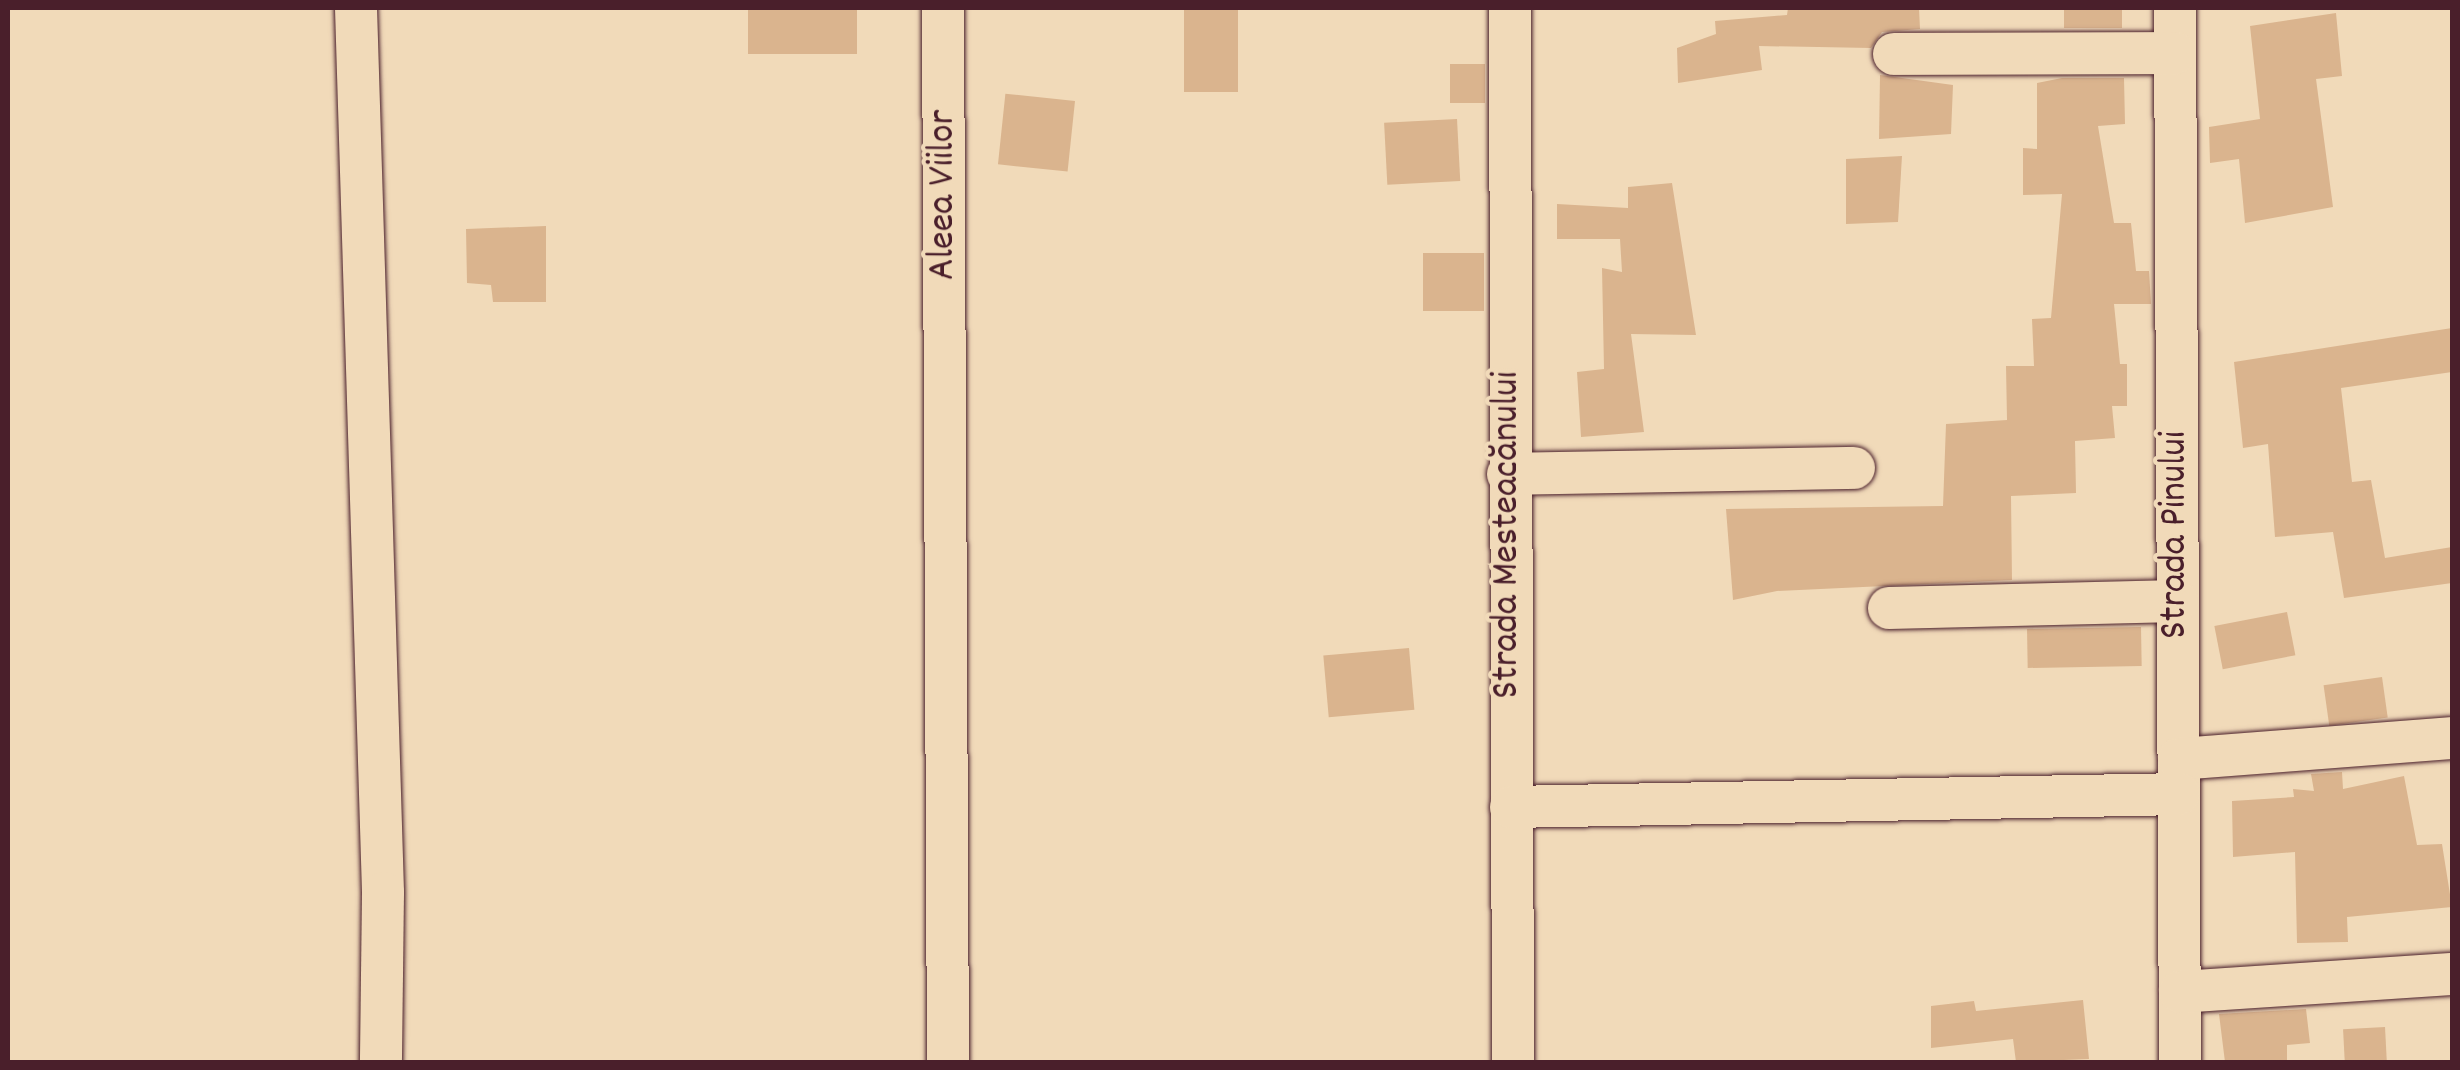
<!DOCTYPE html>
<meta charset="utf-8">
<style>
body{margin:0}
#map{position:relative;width:2460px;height:1070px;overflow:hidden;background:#f1dab9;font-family:Dekko,sans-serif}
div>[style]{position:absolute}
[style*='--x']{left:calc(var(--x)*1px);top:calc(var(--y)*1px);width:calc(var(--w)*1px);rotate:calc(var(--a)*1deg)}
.building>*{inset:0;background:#dab48e;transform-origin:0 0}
.roads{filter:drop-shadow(0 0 2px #4a1f2b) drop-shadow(0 0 2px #4a1f2b)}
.street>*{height:42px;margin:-21px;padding:0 21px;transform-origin:21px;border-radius:21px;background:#f1dab9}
span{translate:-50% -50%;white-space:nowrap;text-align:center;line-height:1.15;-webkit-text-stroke:8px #f1dab9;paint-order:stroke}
.street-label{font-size:40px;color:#4a1f2b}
.frame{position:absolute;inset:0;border:10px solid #4a1f2b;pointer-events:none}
</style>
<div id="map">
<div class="building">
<i style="left:748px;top:8px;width:109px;height:46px"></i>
<i style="left:1184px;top:8px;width:54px;height:84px"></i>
<i style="clip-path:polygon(1788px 8px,1919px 8px,1920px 29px,1882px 32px,1871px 48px,1759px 46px,1762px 70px,1678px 83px,1677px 48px,1716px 34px,1715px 21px,1787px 15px)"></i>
<i style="left:2064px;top:8px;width:58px;height:20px"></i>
<i style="clip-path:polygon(2336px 13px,2342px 76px,2316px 79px,2333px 207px,2245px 223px,2239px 159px,2210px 163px,2209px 127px,2260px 119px,2250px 26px)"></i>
<i style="left:1485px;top:64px;width:39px;height:35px;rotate:90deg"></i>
<i style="clip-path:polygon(1880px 75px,1953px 85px,1951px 134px,1879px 139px)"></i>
<i style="clip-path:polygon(2062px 78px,2124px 78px,2125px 124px,2098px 126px,2114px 223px,2131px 223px,2136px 271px,2149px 271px,2151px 304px,2114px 304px,2120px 364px,2127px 364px,2127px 406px,2112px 406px,2115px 438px,2075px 441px,2076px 493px,2011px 496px,2012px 580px,1777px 591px,1733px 600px,1726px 509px,1943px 506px,1946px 424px,2007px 420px,2006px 366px,2034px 366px,2032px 319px,2051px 318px,2062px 194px,2023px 195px,2023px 148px,2037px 149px,2037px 83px)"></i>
<i style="left:1075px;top:101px;width:71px;height:70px;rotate:96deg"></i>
<i style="left:1457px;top:119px;width:62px;height:73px;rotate:87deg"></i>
<i style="clip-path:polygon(1902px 156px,1898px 222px,1846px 224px,1846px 159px)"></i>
<i style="clip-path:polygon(1672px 183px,1696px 335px,1631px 334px,1644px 432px,1581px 437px,1577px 372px,1604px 369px,1602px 268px,1622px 272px,1620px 239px,1557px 239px,1557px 204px,1628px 208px,1628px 187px)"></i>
<i style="clip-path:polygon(546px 226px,546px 302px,493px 302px,491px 285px,467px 283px,466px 229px)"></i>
<i style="left:1484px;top:253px;width:58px;height:61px;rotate:90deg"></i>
<i style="clip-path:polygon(2452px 328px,2452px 372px,2341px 388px,2352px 482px,2371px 480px,2385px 558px,2452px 547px,2452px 583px,2344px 598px,2333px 532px,2275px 537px,2268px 444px,2243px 448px,2234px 362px)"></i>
<i style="left:2287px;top:612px;width:44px;height:74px;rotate:79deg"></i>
<i style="left:2141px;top:627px;width:39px;height:114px;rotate:89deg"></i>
<i style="left:1409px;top:648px;width:62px;height:86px;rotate:85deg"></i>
<i style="left:2382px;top:677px;width:41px;height:59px;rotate:82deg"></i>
<i style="clip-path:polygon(2342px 772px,2343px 789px,2404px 776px,2417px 845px,2442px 844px,2452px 907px,2347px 917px,2348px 942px,2297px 943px,2295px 852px,2233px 857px,2232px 801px,2294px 797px,2293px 789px,2314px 791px,2311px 774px)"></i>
<i style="clip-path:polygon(2083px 1000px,2089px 1059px,2016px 1062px,2013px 1039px,1931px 1048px,1931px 1006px,1974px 1001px,1976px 1011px)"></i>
<i style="clip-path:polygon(2306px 1009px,2310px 1043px,2287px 1045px,2287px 1062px,2225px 1062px,2219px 1014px)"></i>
<i style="left:2385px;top:1027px;width:35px;height:42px;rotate:87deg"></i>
</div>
<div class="roads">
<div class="street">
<i style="--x:356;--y:8;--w:885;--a:88.25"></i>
<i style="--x:383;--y:893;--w:169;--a:90.7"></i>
<i style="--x:943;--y:8;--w:1054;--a:89.73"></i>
<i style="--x:1510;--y:8;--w:1054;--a:89.84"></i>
<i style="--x:2175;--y:8;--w:1054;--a:89.73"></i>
<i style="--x:1894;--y:54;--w:281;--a:-0.2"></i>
<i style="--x:1508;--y:474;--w:346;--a:-1"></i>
<i style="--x:1889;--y:608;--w:288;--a:-1.4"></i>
<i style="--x:2179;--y:759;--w:274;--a:-4.4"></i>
<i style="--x:1511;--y:807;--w:668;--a:-1.11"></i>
<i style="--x:2180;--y:992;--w:273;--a:-3.8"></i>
</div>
</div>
<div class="street-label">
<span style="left:945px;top:195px;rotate:-90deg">Aleea Viilor</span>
<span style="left:1509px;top:535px;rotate:-90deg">Strada Mesteacănului</span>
<span style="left:2177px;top:535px;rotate:-90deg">Strada Pinului</span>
</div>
<div class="frame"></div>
</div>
